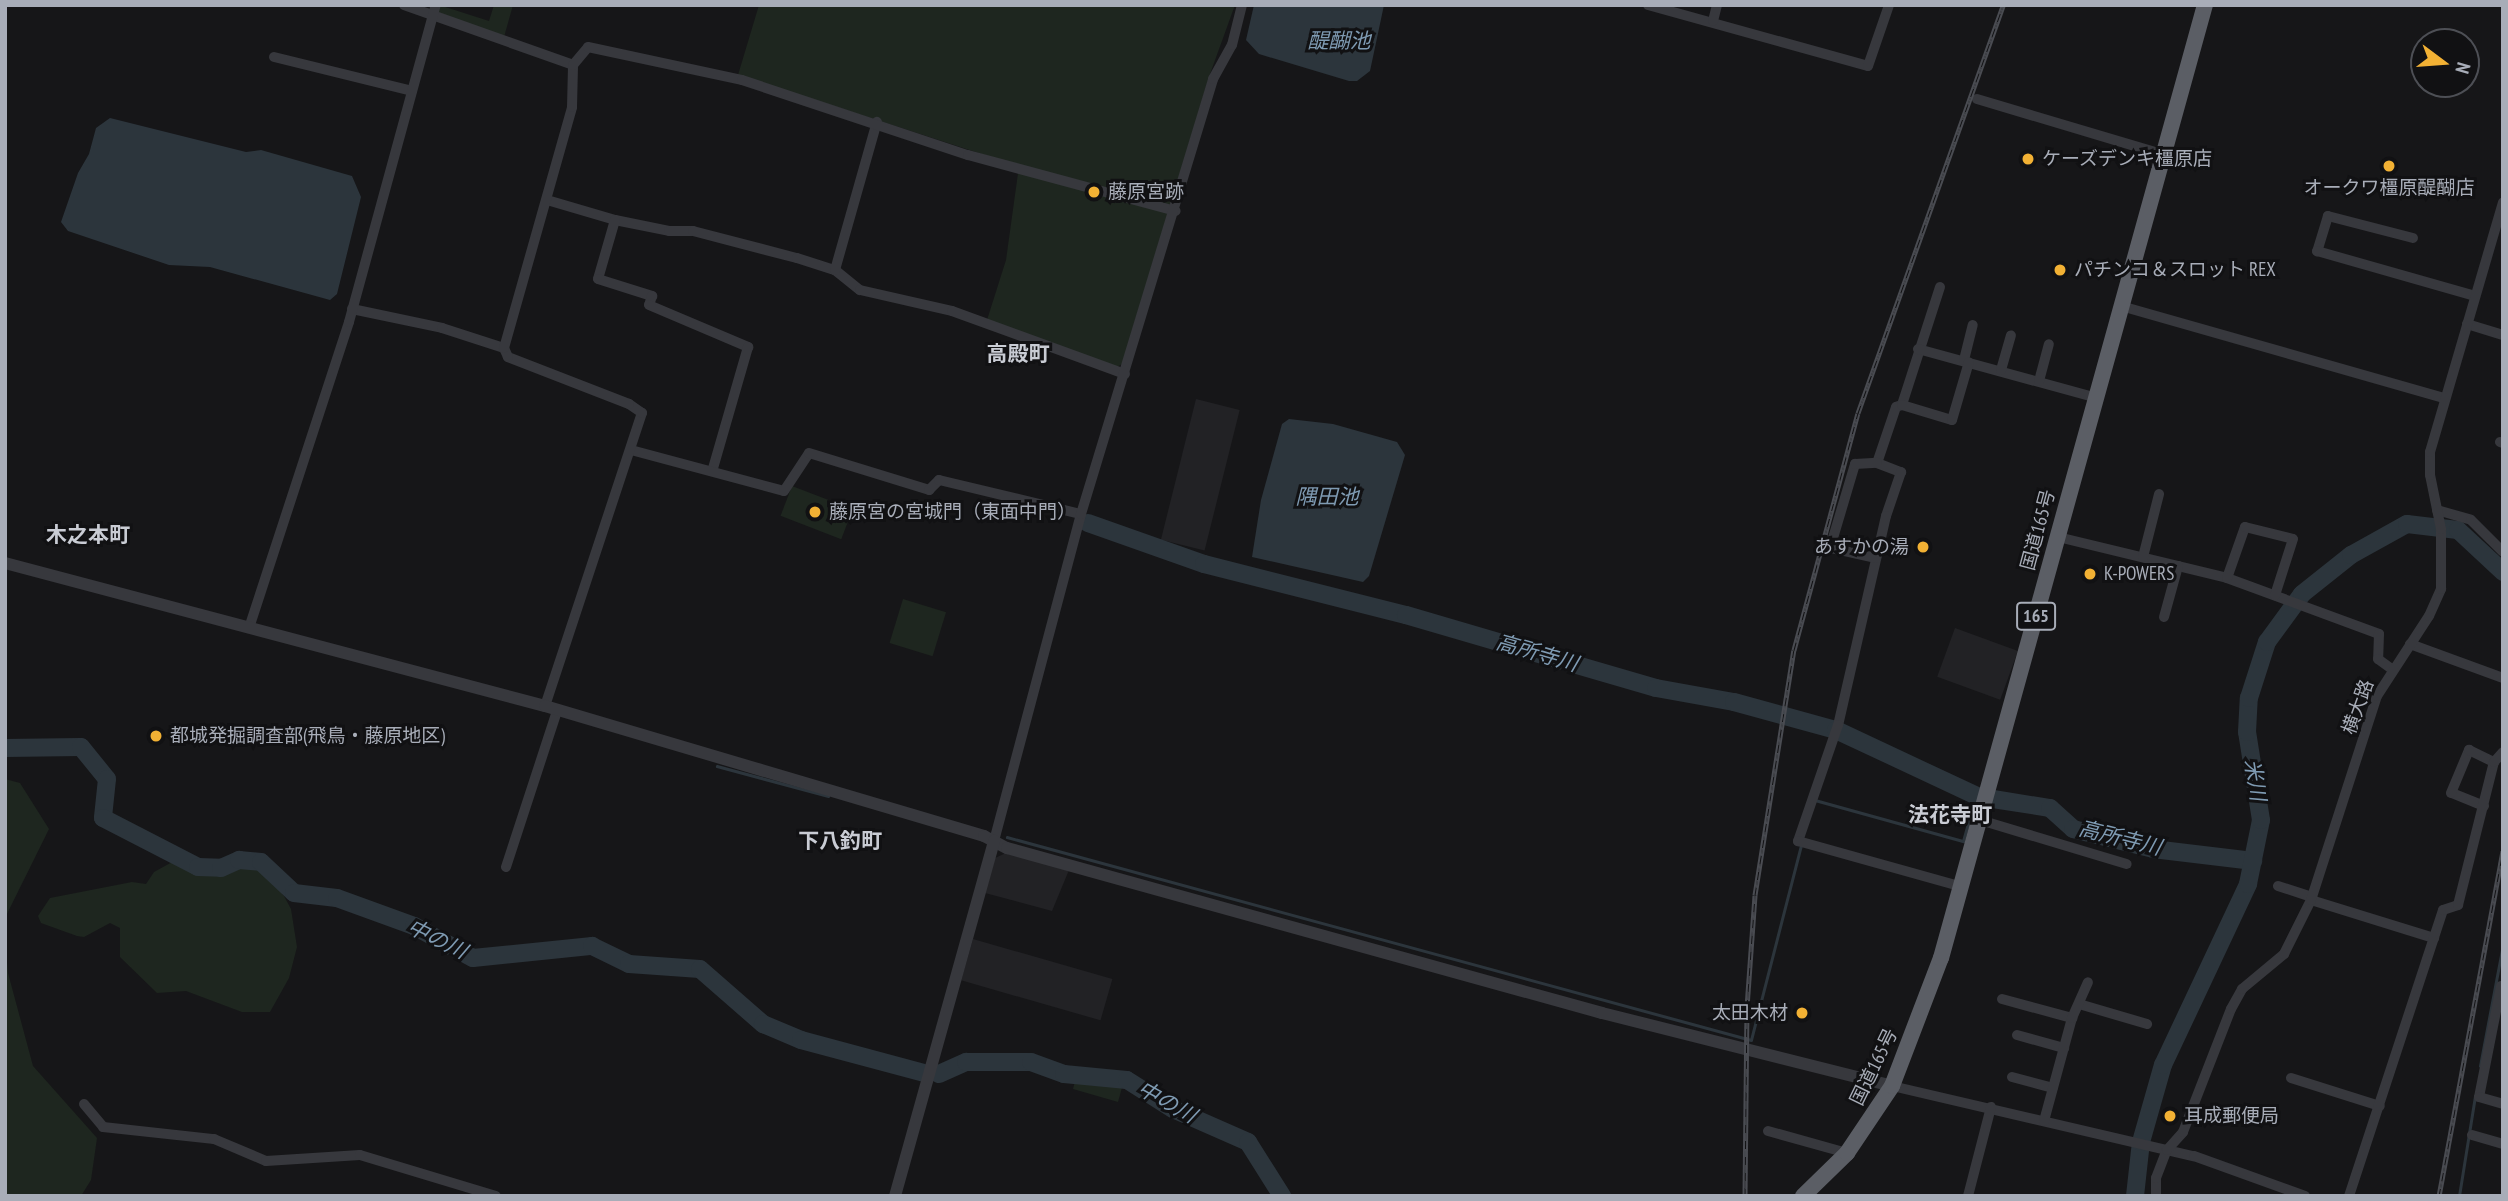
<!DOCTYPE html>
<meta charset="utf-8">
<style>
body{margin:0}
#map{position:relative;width:2508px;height:1201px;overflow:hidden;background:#161618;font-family:"PT Sans Narrow","Noto Sans JP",sans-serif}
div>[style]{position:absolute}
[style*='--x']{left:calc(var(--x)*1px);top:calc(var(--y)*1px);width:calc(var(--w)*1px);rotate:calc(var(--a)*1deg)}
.built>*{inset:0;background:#222225;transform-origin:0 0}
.green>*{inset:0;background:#1e261f;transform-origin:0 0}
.water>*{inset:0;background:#2c353c}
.stream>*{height:2.5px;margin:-1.25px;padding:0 1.25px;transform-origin:1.25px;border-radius:1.25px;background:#2c353c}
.river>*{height:18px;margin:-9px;padding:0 9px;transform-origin:9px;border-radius:9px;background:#2c353c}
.minor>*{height:10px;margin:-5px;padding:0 5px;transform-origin:5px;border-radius:5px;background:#37383d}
.tertiary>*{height:12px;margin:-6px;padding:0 6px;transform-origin:6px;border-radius:6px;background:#37383d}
.trunk>*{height:16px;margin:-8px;padding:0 8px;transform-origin:8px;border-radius:8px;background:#5b5e65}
.rail>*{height:5px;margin-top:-2.5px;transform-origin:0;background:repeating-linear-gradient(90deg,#111113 0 8px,#4a4c52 0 16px);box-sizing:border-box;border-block:2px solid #4a4c52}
.dots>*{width:19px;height:19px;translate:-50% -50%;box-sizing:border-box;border:4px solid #111113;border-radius:50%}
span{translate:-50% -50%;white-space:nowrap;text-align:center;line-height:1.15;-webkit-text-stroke:6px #111113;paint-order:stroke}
.shield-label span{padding:2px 5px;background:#111113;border:2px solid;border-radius:5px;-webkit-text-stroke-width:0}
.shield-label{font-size:18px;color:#a8adb8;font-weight:700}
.poi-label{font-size:19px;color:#a8adb8}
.left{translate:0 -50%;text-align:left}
.right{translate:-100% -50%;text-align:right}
.street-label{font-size:19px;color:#a8adb8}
.water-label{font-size:21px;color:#7f9bb3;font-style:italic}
.neighbourhood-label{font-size:21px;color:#c9ccd4;font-weight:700}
.frame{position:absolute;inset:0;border:7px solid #a8adb8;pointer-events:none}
.north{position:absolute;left:2410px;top:28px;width:70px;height:70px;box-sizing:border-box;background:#111113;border:2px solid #4d4f55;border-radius:50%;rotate:106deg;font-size:19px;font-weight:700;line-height:28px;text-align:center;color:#a8adb8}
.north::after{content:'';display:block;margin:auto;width:24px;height:32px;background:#f2b134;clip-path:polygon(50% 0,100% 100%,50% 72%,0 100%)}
</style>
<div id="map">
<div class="built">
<i style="left:1196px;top:399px;width:45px;height:145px;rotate:14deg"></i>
<i style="left:1955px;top:628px;width:67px;height:52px;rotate:20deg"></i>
<i style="clip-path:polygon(1006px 853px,1069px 870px,1052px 911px,985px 893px,995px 858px)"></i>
<i style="left:973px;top:939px;width:145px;height:43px;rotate:16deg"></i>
</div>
<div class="green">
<i style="clip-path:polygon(439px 5px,489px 21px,494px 5px,513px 5px,504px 37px,437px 12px)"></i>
<i style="clip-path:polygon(759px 5px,1235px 5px,1210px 74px,1122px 364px,1117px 367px,987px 320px,1006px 260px,1019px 166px,738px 75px)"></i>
<i style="left:792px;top:486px;width:65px;height:32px;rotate:21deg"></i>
<i style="left:903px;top:599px;width:45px;height:46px;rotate:17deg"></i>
<i style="clip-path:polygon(5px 779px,20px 783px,49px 829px,5px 918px)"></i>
<i style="clip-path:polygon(174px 861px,198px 871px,223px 871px,246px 862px,265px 874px,284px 896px,291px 909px,297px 947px,289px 978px,270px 1012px,242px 1012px,186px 991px,157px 993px,120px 957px,120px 928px,110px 923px,84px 937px,77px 936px,41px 923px,38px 916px,50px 898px,132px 882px,146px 884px,154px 872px)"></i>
<i style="clip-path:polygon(5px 939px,8px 973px,33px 1066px,97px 1138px,91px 1180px,81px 1196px,5px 1196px)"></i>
<i style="clip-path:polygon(1076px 1077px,1123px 1084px,1118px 1102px,1073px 1089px)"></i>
</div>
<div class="water">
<i style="clip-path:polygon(1254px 5px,1384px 5px,1370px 71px,1357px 81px,1349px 81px,1259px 54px,1246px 40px)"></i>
<i style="clip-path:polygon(110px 118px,246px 152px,261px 150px,352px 176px,361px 197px,337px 294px,330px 300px,210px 267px,169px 265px,68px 231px,61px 222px,78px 173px,89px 154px,96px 128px)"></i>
<i style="clip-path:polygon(1289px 419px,1333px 424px,1397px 442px,1405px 455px,1369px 576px,1363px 582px,1252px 557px,1261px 500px,1282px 424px)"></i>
</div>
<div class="stream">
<i style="--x:717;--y:766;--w:115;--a:15.1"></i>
<i style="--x:1815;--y:800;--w:154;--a:15.5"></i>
<i style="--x:1963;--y:841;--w:48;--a:-74.2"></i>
<i style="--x:1007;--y:837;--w:771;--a:15.26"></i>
<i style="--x:1751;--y:1040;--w:201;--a:-75.6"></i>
<i style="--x:2480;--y:1066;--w:124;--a:-79.3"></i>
<i style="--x:2459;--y:1196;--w:101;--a:-80.9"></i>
</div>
<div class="river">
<i style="--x:1088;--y:523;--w:123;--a:19.5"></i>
<i style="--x:1204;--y:564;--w:208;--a:14.2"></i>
<i style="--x:1406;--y:615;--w:260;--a:16.3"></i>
<i style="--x:1656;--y:688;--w:79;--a:10.2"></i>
<i style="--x:1734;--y:702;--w:106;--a:15.4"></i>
<i style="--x:1836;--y:730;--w:158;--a:25.1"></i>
<i style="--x:5;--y:748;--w:76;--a:-0.8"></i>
<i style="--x:81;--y:747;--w:41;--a:50.9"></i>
<i style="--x:107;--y:779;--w:39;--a:96"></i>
<i style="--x:103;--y:818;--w:107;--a:27.3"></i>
<i style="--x:198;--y:867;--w:23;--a:2"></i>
<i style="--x:221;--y:868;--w:20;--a:-24"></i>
<i style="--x:239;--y:860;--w:22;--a:5"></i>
<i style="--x:261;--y:862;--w:45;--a:43.2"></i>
<i style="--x:294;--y:893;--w:43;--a:6.6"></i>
<i style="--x:337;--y:898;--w:82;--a:20"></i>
<i style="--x:414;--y:926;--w:67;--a:28.5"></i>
<i style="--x:473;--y:958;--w:120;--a:-5.8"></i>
<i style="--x:592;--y:946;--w:41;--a:25.9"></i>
<i style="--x:629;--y:964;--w:71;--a:4"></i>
<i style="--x:700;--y:969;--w:84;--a:41.1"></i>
<i style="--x:763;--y:1024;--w:41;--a:22.8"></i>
<i style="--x:801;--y:1040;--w:127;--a:15"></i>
<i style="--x:1993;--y:799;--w:58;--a:9"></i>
<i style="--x:2050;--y:808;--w:31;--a:42"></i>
<i style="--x:2073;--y:829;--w:82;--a:14"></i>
<i style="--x:2153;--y:849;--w:101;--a:6.8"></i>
<i style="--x:939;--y:1074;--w:30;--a:-24"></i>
<i style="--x:966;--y:1062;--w:65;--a:0"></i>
<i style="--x:1031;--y:1062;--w:35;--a:20"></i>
<i style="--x:1064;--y:1074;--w:63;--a:5.4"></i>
<i style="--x:1127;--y:1080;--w:54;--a:32.2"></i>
<i style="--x:1173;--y:1109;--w:82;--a:23.7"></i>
<i style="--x:1248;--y:1142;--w:64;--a:57.8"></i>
<i style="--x:2135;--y:1196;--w:54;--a:-83.7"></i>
<i style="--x:2141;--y:1142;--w:80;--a:-74.1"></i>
<i style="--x:2163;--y:1065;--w:200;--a:-64.8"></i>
<i style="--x:2248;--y:884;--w:65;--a:-78.5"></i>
<i style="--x:2261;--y:820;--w:89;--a:-99"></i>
<i style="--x:2247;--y:732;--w:34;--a:-87"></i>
<i style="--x:2249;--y:698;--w:59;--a:-72.2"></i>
<i style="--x:2267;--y:642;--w:59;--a:-53.9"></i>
<i style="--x:2302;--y:594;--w:63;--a:-38.5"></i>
<i style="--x:2351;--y:555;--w:64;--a:-29"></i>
<i style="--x:2407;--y:524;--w:51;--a:6.7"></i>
<i style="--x:2458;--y:530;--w:62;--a:43"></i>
</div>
<div class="minor">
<i style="--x:404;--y:5;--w:179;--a:19.5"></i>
<i style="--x:1648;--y:5;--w:228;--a:15.5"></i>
<i style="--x:1868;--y:66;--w:65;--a:-71"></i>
<i style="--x:1713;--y:21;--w:16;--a:-76"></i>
<i style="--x:274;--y:57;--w:142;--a:13.8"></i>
<i style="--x:1977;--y:99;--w:193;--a:16.6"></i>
<i style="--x:547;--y:200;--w:71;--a:16.4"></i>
<i style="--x:615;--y:220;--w:55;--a:11.5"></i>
<i style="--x:669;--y:231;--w:24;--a:0"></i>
<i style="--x:693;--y:231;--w:107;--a:14.6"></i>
<i style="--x:797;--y:258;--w:40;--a:18"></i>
<i style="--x:835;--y:270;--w:32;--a:39"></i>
<i style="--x:860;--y:290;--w:94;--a:12.9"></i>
<i style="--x:952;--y:311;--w:184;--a:20"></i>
<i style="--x:615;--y:220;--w:61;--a:106.1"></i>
<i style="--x:598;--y:279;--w:57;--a:17.5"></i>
<i style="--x:652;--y:296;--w:9;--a:108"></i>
<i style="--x:649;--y:305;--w:108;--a:23"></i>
<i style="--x:748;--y:347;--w:126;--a:106.1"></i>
<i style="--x:2413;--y:238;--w:88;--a:-165.5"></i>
<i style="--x:2328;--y:216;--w:37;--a:107"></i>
<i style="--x:2317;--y:251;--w:164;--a:15.9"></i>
<i style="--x:835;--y:270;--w:154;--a:-74.2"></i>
<i style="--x:1940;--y:287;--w:124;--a:107.9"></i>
<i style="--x:1902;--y:405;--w:6;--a:162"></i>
<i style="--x:1896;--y:407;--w:59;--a:108.7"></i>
<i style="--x:1877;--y:463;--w:26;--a:21"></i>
<i style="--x:1901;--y:472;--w:46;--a:108.8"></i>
<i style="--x:1886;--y:516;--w:214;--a:102.9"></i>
<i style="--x:1838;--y:725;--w:123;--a:109"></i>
<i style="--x:1798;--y:841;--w:171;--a:15.6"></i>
<i style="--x:2121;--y:306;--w:337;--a:15.9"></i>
<i style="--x:352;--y:309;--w:92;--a:11.9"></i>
<i style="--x:442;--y:328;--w:65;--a:17.9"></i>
<i style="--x:2467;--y:324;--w:38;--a:17"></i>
<i style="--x:1918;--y:349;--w:182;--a:15.3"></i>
<i style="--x:1964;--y:360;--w:36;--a:-76"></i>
<i style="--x:2001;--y:370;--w:36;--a:-74"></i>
<i style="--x:2039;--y:381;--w:38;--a:-75"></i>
<i style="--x:1902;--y:405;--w:52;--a:16.7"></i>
<i style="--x:1952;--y:420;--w:60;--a:-73.7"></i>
<i style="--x:2500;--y:442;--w:3;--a:18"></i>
<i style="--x:631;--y:450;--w:158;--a:15"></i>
<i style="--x:784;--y:491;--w:45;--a:-56.7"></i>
<i style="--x:809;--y:453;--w:126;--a:17.1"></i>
<i style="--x:929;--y:490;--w:14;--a:-45"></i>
<i style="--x:939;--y:480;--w:146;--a:13.5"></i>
<i style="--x:2437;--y:510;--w:35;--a:16"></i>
<i style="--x:2471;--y:520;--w:45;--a:45"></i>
<i style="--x:2058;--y:537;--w:174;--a:13.6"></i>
<i style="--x:2227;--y:578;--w:162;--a:20.2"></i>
<i style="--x:2379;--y:634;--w:25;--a:92"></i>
<i style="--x:2378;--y:659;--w:17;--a:36"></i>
<i style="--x:2143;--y:557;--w:65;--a:-75.7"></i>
<i style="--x:1876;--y:558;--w:47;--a:-167.7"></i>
<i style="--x:1830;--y:548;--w:88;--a:-73.4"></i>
<i style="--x:1855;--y:464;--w:22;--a:-3"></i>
<i style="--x:2227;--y:578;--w:54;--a:-70.6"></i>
<i style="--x:2245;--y:527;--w:49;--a:14"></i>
<i style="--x:2293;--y:539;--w:59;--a:107.8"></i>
<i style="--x:2164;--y:617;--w:53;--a:-74.6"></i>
<i style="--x:249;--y:628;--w:322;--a:-71.9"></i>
<i style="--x:349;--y:322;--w:329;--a:-74.7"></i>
<i style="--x:2410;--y:644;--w:99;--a:20.1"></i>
<i style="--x:545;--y:706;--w:309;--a:-71.7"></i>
<i style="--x:642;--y:413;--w:16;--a:-145"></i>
<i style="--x:629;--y:404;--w:130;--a:-158.8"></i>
<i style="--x:508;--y:357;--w:10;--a:-114"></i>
<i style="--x:504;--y:348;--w:250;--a:-74.2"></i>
<i style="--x:572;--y:107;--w:42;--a:-88.6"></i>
<i style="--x:573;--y:65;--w:23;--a:-50"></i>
<i style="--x:588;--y:47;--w:157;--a:12.1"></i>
<i style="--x:742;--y:80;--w:238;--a:18.4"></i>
<i style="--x:968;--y:155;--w:215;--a:15.1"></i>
<i style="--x:2484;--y:806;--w:35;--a:-158"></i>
<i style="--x:2451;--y:793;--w:47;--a:-67.3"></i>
<i style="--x:2469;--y:750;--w:28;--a:26"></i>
<i style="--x:1980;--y:820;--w:153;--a:16.7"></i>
<i style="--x:994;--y:841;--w:338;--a:-75.1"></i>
<i style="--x:1081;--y:514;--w:455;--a:-73.1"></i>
<i style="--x:1213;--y:79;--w:39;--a:-61"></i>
<i style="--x:1232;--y:45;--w:41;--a:-76"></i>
<i style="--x:506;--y:867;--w:164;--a:-71.9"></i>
<i style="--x:2278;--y:886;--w:36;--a:18"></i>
<i style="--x:2311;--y:900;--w:129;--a:17.2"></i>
<i style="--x:2501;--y:986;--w:113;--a:101.2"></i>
<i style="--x:2479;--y:1097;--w:25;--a:16"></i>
<i style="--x:2002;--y:999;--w:73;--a:15.2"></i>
<i style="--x:2079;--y:1004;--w:71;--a:16.4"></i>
<i style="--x:2017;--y:1035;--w:49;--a:15.5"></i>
<i style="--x:2012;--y:1077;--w:42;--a:15"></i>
<i style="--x:2291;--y:1078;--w:93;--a:17.5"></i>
<i style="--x:1892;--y:1086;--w:310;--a:13.1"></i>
<i style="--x:2194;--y:1156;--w:118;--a:19.8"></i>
<i style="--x:84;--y:1104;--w:30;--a:50"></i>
<i style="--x:103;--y:1127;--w:112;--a:6.2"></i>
<i style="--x:214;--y:1139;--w:56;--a:22.9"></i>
<i style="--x:266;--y:1161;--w:94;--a:-3.7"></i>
<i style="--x:360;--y:1155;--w:142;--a:16.8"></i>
<i style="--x:2044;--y:1121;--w:107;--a:-74.8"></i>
<i style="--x:2072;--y:1018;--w:39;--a:-66"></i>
<i style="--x:1768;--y:1131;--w:82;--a:15.6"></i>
<i style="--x:2472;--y:1135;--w:32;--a:16"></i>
<i style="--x:1968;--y:1196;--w:92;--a:-75.5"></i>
<i style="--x:2156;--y:1196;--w:18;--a:-90"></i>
<i style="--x:2156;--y:1178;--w:30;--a:-69"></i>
<i style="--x:2167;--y:1150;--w:24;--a:-48"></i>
<i style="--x:2183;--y:1132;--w:132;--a:-68.7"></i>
<i style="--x:2231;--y:1009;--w:23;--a:-61"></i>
<i style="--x:2242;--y:989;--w:55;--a:-39.8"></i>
<i style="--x:2284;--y:954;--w:60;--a:-63.4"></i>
<i style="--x:2311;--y:900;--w:214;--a:-72.1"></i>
<i style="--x:2377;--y:696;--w:95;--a:-57"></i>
<i style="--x:2429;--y:616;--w:30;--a:-66"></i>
<i style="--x:2441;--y:589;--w:60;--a:-90"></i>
<i style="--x:2441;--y:529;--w:55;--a:-101.5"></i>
<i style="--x:2430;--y:475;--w:23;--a:-90"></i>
<i style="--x:2430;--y:452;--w:260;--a:-73.7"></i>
<i style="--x:2349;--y:1196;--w:301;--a:-71.8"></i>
<i style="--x:2443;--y:910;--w:16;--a:-18"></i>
<i style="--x:2458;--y:905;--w:147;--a:-75.9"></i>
<i style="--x:2494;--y:762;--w:13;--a:-48"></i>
</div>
<div class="tertiary">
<i style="--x:5;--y:563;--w:559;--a:14.83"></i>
<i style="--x:545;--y:706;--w:458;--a:16.5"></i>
<i style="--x:984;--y:836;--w:26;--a:28"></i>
<i style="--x:1007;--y:848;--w:617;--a:15.5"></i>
<i style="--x:1602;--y:1013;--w:299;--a:14.1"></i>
<i style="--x:895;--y:1196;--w:369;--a:-74.4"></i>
</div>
<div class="trunk">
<i style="--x:1803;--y:1196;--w:62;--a:-44.3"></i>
<i style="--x:1847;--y:1153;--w:81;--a:-56.1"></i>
<i style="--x:1892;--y:1086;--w:137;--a:-69.1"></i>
<i style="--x:1941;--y:958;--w:989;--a:-74.52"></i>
</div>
<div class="rail">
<i style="--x:1745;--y:1196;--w:189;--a:-89.4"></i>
<i style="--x:1747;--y:1007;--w:112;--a:-85.9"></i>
<i style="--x:1755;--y:895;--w:248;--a:-81"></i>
<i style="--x:1794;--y:650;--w:245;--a:-74.9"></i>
<i style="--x:1858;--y:413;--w:433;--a:-70.4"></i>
<i style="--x:2439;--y:1196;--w:351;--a:-79.5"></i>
</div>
<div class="dots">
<i style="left:2028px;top:159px;background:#f2b134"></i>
<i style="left:2389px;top:166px;background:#f2b134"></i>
<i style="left:1094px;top:192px;background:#f2b134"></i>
<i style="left:2060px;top:270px;background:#f2b134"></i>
<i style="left:815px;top:512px;background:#f2b134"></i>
<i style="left:1923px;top:547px;background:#f2b134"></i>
<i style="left:2090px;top:574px;background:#f2b134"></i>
<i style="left:156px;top:736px;background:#f2b134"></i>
<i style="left:1802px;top:1013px;background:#f2b134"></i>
<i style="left:2170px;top:1116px;background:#f2b134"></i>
</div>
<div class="shield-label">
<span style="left:2036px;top:616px">165</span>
</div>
<div class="poi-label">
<span class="left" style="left:2042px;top:159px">ケーズデンキ橿原店</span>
<span style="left:2389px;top:188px">オークワ橿原醍醐店</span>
<span class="left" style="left:1108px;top:192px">藤原宮跡</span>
<span class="left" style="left:2074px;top:270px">パチンコ＆スロット REX</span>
<span class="left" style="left:829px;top:512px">藤原宮の宮城門（東面中門）</span>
<span class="right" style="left:1909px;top:547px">あすかの湯</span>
<span class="left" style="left:2104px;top:574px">K-POWERS</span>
<span class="left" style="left:170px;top:736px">都城発掘調査部(飛鳥・藤原地区)</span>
<span class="right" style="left:1788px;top:1013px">太田木材</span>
<span class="left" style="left:2184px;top:1116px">耳成郵便局</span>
</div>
<div class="street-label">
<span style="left:2038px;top:530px;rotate:-75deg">国道165号</span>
<span style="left:2358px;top:707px;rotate:-70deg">横大路</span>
<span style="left:1874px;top:1067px;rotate:-64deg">国道165号</span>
</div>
<div class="water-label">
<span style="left:1339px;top:41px">醍醐池</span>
<span style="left:1327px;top:497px">隅田池</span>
<span style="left:1537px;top:653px;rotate:16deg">高所寺川</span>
<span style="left:2255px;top:780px;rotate:81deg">米川</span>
<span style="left:2120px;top:838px;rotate:14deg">高所寺川</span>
<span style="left:437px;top:939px;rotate:26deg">中の川</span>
<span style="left:1167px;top:1102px;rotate:29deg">中の川</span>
</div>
<div class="neighbourhood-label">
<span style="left:1018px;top:354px">高殿町</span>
<span style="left:88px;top:535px">木之本町</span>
<span style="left:1950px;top:815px">法花寺町</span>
<span style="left:840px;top:841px">下八釣町</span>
</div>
<div class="frame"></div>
<div class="north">N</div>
</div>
